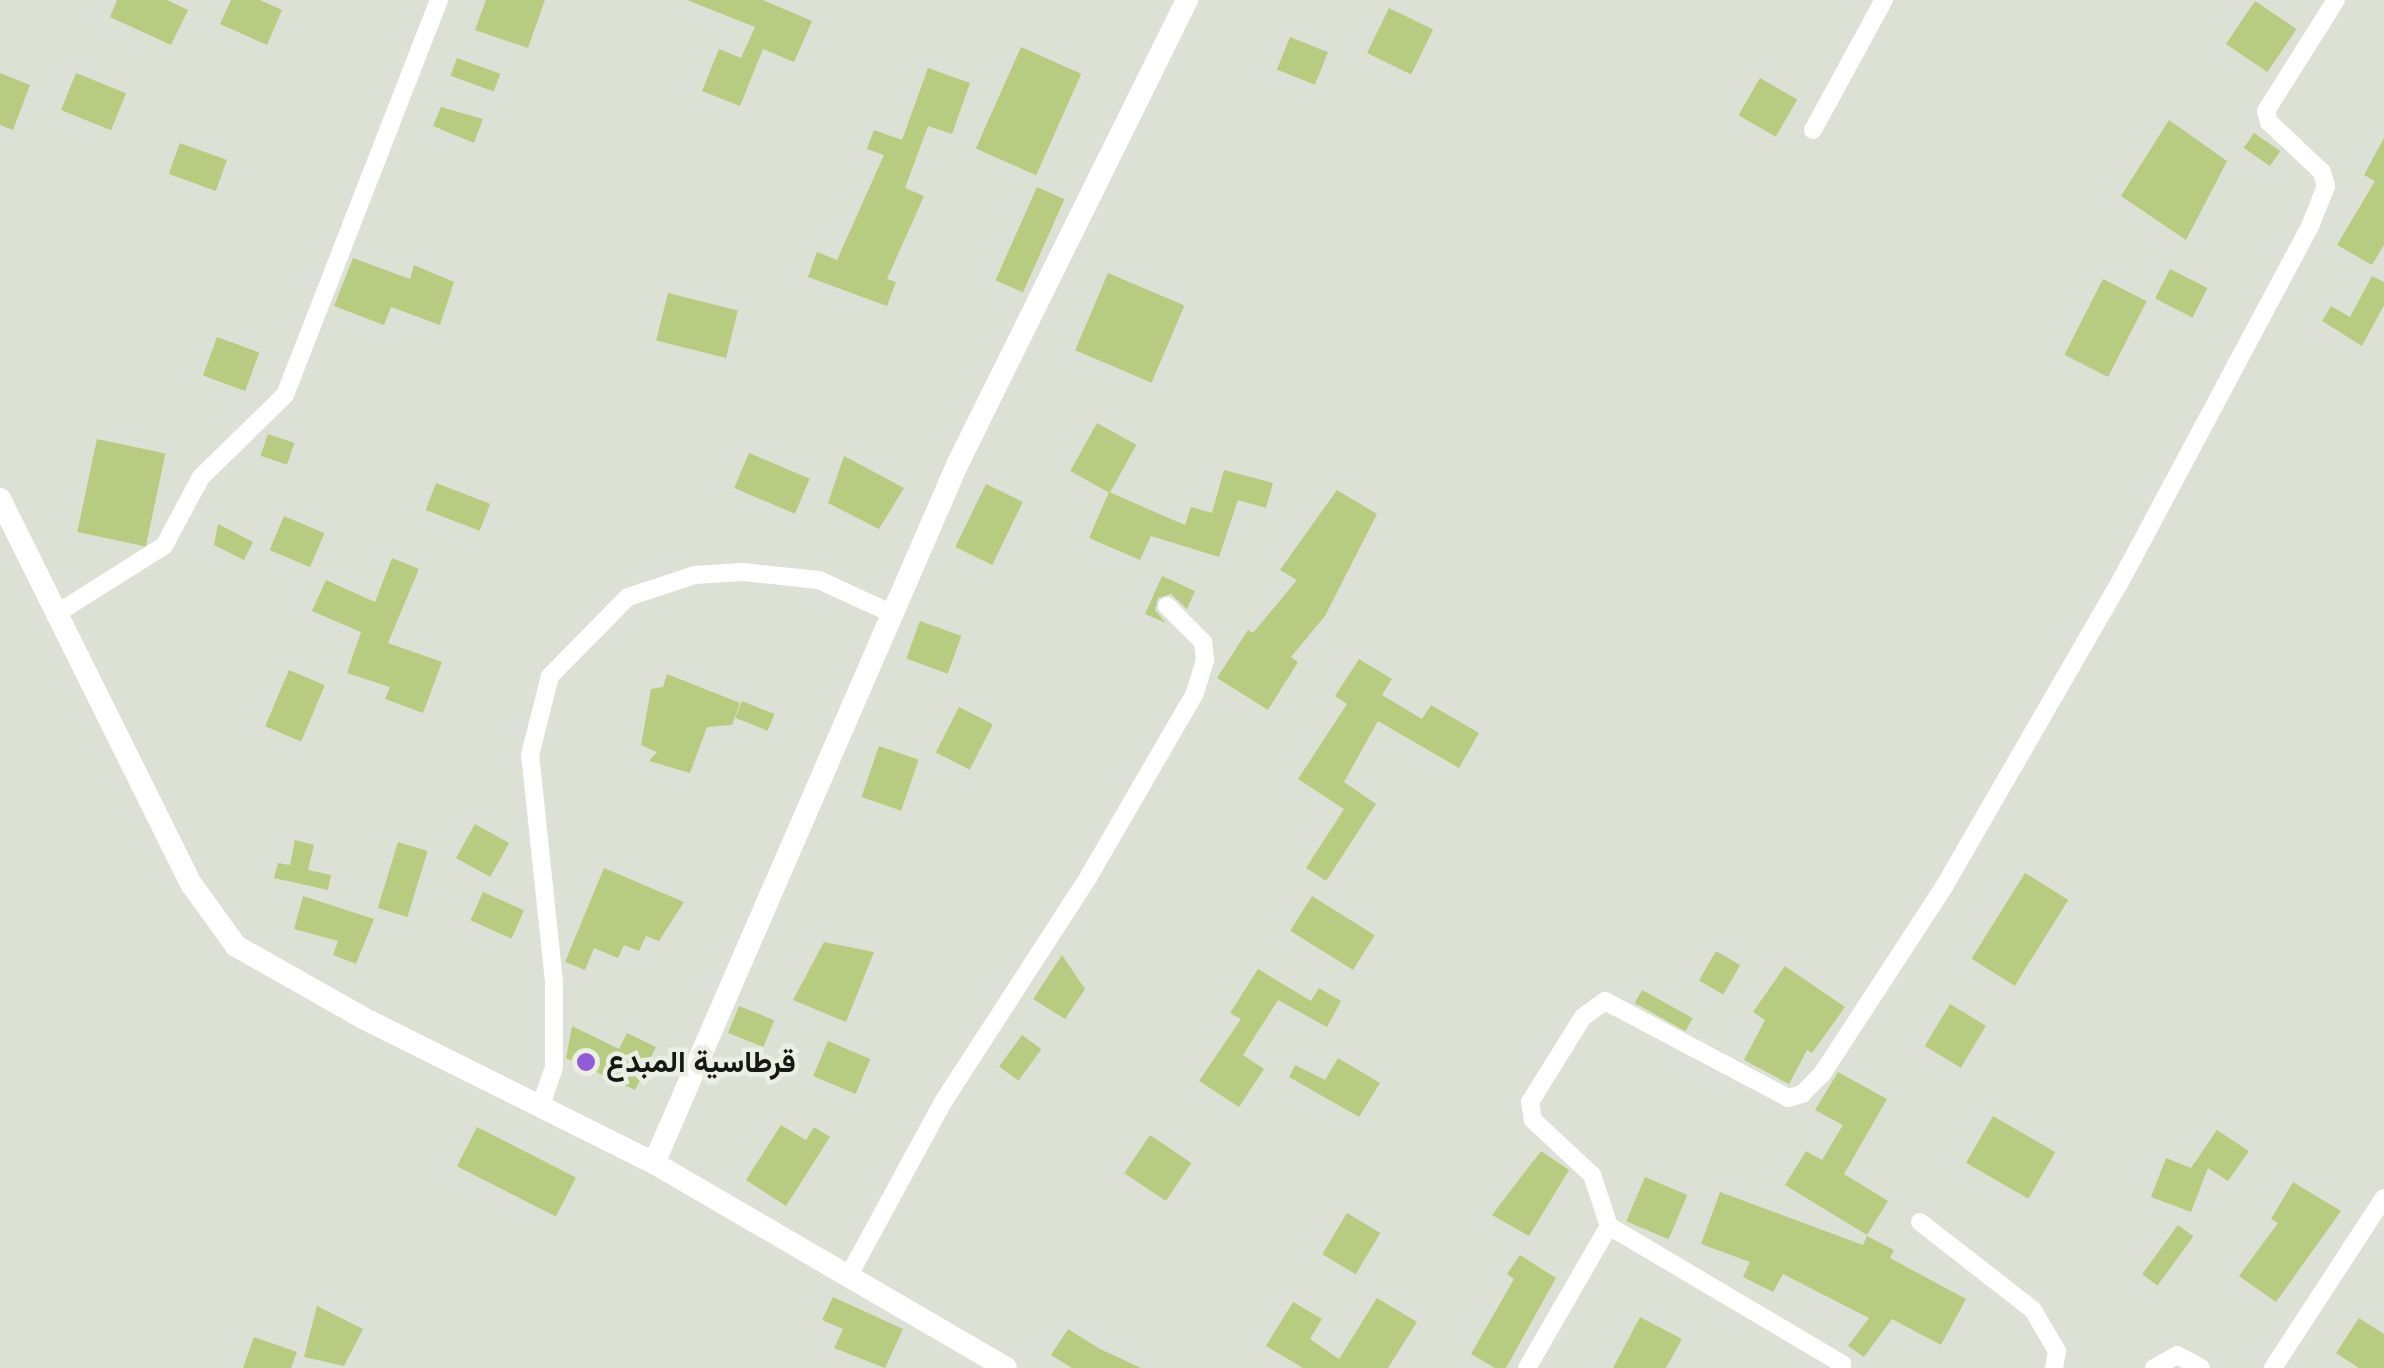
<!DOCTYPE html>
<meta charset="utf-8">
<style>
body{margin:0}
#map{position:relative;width:2384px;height:1368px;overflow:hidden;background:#dde1d5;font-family:"Space Grotesk",Vazirmatn,sans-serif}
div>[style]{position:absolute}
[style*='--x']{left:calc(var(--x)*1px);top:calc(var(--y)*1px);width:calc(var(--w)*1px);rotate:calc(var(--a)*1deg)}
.building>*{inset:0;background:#b7cb81;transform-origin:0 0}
.minor>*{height:18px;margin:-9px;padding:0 9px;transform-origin:9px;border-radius:9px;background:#fff}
.tertiary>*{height:22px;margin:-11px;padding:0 11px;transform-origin:11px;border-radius:11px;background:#fff}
.dots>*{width:28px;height:28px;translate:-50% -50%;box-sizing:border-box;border:5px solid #eaeee3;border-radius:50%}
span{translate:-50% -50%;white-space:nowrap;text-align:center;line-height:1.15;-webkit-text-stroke:9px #eaeee3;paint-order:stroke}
.poi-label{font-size:30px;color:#171814;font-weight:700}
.left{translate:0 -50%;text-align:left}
</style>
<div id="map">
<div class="building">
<i style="clip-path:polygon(117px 0,167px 0,188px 10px,171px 45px,110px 17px)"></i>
<i style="clip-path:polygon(231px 0,260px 0,282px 10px,267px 45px,220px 24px)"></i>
<i style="clip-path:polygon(486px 0,545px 0,528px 48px,475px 30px)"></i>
<i style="clip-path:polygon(687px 0,763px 0,812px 21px,794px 62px,763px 49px,740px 106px,702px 91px,719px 49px,741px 58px,755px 27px)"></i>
<i style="left:2255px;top:1px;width:50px;height:52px;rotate:34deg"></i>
<i style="left:1389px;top:8px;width:49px;height:50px;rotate:26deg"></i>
<i style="left:1290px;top:37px;width:41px;height:35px;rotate:22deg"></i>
<i style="left:1021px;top:47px;width:66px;height:111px;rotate:24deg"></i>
<i style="left:457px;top:58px;width:46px;height:19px;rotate:20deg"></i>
<i style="clip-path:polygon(928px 68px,970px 83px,952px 134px,928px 126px,905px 188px,924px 196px,887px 279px,896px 282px,887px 306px,808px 277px,817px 252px,837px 260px,884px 155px,867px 149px,874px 130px,902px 140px)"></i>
<i style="clip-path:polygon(0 73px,30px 85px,13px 130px,0 125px)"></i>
<i style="left:76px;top:73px;width:54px;height:40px;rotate:22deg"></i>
<i style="left:1760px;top:78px;width:43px;height:43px;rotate:30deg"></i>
<i style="clip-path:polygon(441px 107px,483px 119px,474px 143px,433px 126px)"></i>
<i style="clip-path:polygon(2169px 120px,2227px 161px,2186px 240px,2121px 196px)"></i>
<i style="left:2254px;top:133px;width:32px;height:18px;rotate:35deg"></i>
<i style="clip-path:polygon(2384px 138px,2384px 245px,2372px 265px,2337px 245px,2375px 181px,2364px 175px)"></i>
<i style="left:180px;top:143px;width:50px;height:33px;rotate:20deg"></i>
<i style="left:1037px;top:187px;width:30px;height:102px;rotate:24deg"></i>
<i style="clip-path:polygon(353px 258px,410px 279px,414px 265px,454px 282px,440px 325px,391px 307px,384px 325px,334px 306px)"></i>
<i style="left:2170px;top:269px;width:42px;height:33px;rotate:27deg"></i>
<i style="left:1108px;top:273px;width:83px;height:84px;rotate:23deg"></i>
<i style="clip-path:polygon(2372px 276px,2384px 282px,2384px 305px,2362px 346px,2322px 321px,2331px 306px,2350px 317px)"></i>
<i style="left:2103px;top:279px;width:49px;height:85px;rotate:27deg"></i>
<i style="left:668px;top:293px;width:72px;height:49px;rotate:14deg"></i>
<i style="left:217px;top:337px;width:45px;height:41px;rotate:20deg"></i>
<i style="left:1097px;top:423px;width:45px;height:55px;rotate:29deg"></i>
<i style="left:268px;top:434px;width:28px;height:23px;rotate:19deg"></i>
<i style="left:97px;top:439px;width:70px;height:95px;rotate:12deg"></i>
<i style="left:749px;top:453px;width:66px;height:38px;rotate:23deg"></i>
<i style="clip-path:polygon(844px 456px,904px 488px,879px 529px,828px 503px)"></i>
<i style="clip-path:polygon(1224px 470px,1273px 483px,1266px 508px,1238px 500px,1219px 557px,1151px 536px,1140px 560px,1089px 538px,1109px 492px,1185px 525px,1191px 507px,1212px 513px)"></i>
<i style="left:436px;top:483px;width:58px;height:29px;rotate:21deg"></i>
<i style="left:986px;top:484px;width:41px;height:70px;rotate:26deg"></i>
<i style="clip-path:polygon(1337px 490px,1377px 514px,1325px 616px,1291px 657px,1298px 662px,1268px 710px,1217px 678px,1248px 630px,1253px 633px,1297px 580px,1280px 570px)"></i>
<i style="left:284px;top:516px;width:44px;height:37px;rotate:23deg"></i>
<i style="clip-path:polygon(218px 524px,253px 542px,244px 560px,214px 545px)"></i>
<i style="clip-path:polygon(392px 558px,419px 569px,388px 643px,442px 662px,423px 713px,385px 699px,390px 687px,347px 673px,361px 632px,312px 611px,326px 580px,375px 602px)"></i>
<i style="clip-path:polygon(1162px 576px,1195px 591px,1187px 609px,1171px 594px,1158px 598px,1155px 610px,1166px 623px,1145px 614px)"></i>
<i style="left:920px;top:621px;width:44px;height:40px;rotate:20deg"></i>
<i style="clip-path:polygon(1359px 659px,1392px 679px,1382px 695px,1422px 719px,1431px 705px,1479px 733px,1459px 768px,1378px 721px,1344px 782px,1376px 804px,1326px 881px,1306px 868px,1344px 809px,1298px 779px,1347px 704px,1335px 696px)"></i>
<i style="left:289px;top:670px;width:39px;height:61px;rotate:23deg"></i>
<i style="clip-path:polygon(667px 674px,740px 703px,732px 725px,707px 727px,690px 773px,649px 761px,657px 752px,641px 745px,651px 689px,663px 687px)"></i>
<i style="left:742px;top:701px;width:35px;height:18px;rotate:22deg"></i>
<i style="left:959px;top:707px;width:38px;height:51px;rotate:27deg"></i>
<i style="left:879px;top:746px;width:42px;height:54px;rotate:19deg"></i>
<i style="left:475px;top:824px;width:39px;height:39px;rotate:29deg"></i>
<i style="clip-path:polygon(295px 840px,314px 845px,308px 870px,331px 875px,328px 890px,274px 878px,278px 863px,290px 865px)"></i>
<i style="left:398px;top:842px;width:31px;height:69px;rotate:17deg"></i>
<i style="clip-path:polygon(604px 868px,684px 902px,659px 941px,646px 936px,639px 951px,624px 945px,618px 958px,594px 948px,585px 970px,565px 962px)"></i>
<i style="left:2025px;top:873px;width:51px;height:101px;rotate:32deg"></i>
<i style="left:483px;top:892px;width:45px;height:31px;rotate:24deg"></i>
<i style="clip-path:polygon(303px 896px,374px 919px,356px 964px,333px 955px,338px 941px,294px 929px)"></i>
<i style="left:1312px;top:896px;width:74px;height:41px;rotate:32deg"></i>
<i style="clip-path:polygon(824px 942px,874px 952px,846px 1022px,793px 1000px)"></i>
<i style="left:1716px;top:951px;width:28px;height:34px;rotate:30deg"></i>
<i style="clip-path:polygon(1062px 955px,1085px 989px,1065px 1019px,1033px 999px)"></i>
<i style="clip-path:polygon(1785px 966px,1845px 1007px,1812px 1053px,1807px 1050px,1789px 1084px,1744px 1060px,1765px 1020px,1753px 1012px)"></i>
<i style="clip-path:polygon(1258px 969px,1311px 1001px,1319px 988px,1341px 1001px,1327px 1027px,1278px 1000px,1243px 1055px,1264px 1069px,1239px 1107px,1199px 1081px,1241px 1019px,1230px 1013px)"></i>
<i style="left:1642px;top:990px;width:58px;height:15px;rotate:29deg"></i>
<i style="left:1950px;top:1004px;width:42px;height:49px;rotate:31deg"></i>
<i style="left:739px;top:1006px;width:38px;height:29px;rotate:22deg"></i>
<i style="clip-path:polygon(572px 1026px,619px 1049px,627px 1033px,656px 1047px,635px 1090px,566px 1058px)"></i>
<i style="left:1022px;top:1035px;width:24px;height:39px;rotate:36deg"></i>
<i style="left:828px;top:1041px;width:46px;height:38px;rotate:23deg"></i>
<i style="clip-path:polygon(1338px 1058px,1380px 1083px,1359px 1117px,1289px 1077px,1295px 1065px,1325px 1080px)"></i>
<i style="clip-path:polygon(1838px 1072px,1887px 1099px,1844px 1174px,1888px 1201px,1867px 1235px,1785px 1185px,1806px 1151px,1822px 1160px,1843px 1125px,1815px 1110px)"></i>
<i style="left:1993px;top:1116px;width:72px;height:54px;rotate:30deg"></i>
<i style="clip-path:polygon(781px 1125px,806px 1140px,814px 1127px,830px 1137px,786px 1206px,746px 1180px)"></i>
<i style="left:477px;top:1127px;width:111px;height:44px;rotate:27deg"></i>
<i style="clip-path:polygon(2217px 1130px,2249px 1151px,2228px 1181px,2208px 1168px,2191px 1212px,2151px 1197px,2166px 1158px,2191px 1168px)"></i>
<i style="left:1150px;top:1135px;width:50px;height:46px;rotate:34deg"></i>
<i style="clip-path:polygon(1541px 1151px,1569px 1170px,1529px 1236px,1492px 1215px)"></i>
<i style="left:1645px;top:1177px;width:46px;height:48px;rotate:23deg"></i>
<i style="clip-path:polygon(2293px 1182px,2341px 1211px,2276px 1302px,2239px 1276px,2278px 1223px,2271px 1219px)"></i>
<i style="clip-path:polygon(1720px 1192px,1863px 1245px,1867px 1236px,1894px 1250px,1890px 1258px,1966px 1299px,1941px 1345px,1892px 1319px,1864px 1357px,1848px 1346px,1869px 1318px,1783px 1274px,1773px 1292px,1743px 1277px,1750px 1262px,1701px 1244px)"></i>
<i style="left:1347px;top:1213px;width:39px;height:48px;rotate:31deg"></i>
<i style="left:2178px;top:1225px;width:19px;height:61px;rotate:36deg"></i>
<i style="clip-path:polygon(1520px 1255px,1556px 1278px,1506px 1368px,1495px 1368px,1471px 1354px,1514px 1279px,1507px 1274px)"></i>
<i style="clip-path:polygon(833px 1297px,903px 1329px,885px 1368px,834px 1348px,843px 1329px,822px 1320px)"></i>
<i style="clip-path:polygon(1377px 1298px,1417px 1322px,1388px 1368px,1303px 1368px,1266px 1346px,1293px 1302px,1322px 1319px,1310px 1339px,1339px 1359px)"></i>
<i style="clip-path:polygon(317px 1306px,363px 1329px,344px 1366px,304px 1357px)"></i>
<i style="clip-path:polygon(1640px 1317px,1682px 1339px,1666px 1368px,1613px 1368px)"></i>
<i style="clip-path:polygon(2359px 1318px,2384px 1334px,2384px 1368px,2359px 1368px,2336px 1353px)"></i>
<i style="clip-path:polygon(1068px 1329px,1100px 1349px,1141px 1368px,1072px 1368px,1051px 1355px)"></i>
<i style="clip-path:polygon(254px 1337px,297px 1352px,291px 1368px,243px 1368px)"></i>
</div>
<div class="minor">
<i style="--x:1813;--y:130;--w:148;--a:-61.4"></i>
<i style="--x:59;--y:612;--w:124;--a:-32.2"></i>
<i style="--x:164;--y:546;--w:78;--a:-61.8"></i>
<i style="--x:201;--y:477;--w:117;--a:-44.3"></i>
<i style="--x:285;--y:395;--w:424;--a:-68.7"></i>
<i style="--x:542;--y:1102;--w:37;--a:-71"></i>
<i style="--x:554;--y:1067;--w:85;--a:-90"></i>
<i style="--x:554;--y:982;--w:228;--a:-96"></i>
<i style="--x:530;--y:755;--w:81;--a:-75.8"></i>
<i style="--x:550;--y:676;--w:111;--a:-45.4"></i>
<i style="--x:628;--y:597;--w:71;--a:-18.2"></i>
<i style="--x:695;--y:575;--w:48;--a:-3.6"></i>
<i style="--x:743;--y:572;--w:76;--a:6"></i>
<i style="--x:819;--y:580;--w:81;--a:24.7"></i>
<i style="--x:1920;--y:1222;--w:143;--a:37.9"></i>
<i style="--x:2033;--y:1310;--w:48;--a:59.7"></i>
<i style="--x:2057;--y:1351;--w:17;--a:100"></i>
<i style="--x:1609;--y:1226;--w:271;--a:30.6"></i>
<i style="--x:848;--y:1277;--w:199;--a:-61.5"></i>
<i style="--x:943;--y:1102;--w:269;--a:-57.1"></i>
<i style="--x:1089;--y:876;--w:211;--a:-59.9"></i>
<i style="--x:1195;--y:693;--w:34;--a:-73"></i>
<i style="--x:1205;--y:660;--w:18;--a:-96"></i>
<i style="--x:1203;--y:642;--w:51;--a:-135"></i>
<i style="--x:1527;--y:1368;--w:164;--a:-60"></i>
<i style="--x:1609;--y:1226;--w:54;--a:-108.4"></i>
<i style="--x:1592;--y:1175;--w:81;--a:-137"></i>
<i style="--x:1533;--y:1120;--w:18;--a:-99"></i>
<i style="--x:1530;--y:1102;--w:100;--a:-58.1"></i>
<i style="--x:1583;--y:1017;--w:27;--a:-36"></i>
<i style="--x:1605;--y:1001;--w:207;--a:27.9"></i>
<i style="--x:1788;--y:1098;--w:15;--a:-16"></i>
<i style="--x:1802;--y:1094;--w:28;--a:-45"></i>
<i style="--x:1822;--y:1074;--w:225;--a:-56.9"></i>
<i style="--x:1945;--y:885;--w:348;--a:-60"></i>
<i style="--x:2119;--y:584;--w:408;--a:-61.9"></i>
<i style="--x:2311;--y:224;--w:41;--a:-68.5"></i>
<i style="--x:2326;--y:186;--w:15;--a:-106"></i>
<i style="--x:2322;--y:172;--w:73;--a:-136.7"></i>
<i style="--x:2269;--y:122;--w:11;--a:-105"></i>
<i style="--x:2266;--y:111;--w:131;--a:-57.8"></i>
<i style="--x:2154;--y:1368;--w:26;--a:-29"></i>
<i style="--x:2177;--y:1355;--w:27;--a:28"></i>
<i style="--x:2273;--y:1368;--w:203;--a:-56.9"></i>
</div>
<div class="tertiary">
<i style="--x:0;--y:499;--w:431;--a:63.6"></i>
<i style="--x:192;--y:885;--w:75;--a:54.2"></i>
<i style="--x:236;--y:946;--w:148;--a:29.5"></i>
<i style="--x:365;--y:1019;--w:323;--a:26.5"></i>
<i style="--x:654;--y:1163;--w:407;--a:30.2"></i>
<i style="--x:654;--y:1163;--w:763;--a:-66.53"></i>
<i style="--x:958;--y:463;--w:517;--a:-63.68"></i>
</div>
<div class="dots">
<i style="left:586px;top:1062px;background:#915cd5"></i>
</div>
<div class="poi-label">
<span class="left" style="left:606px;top:1062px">قرطاسية المبدع</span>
</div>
</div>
